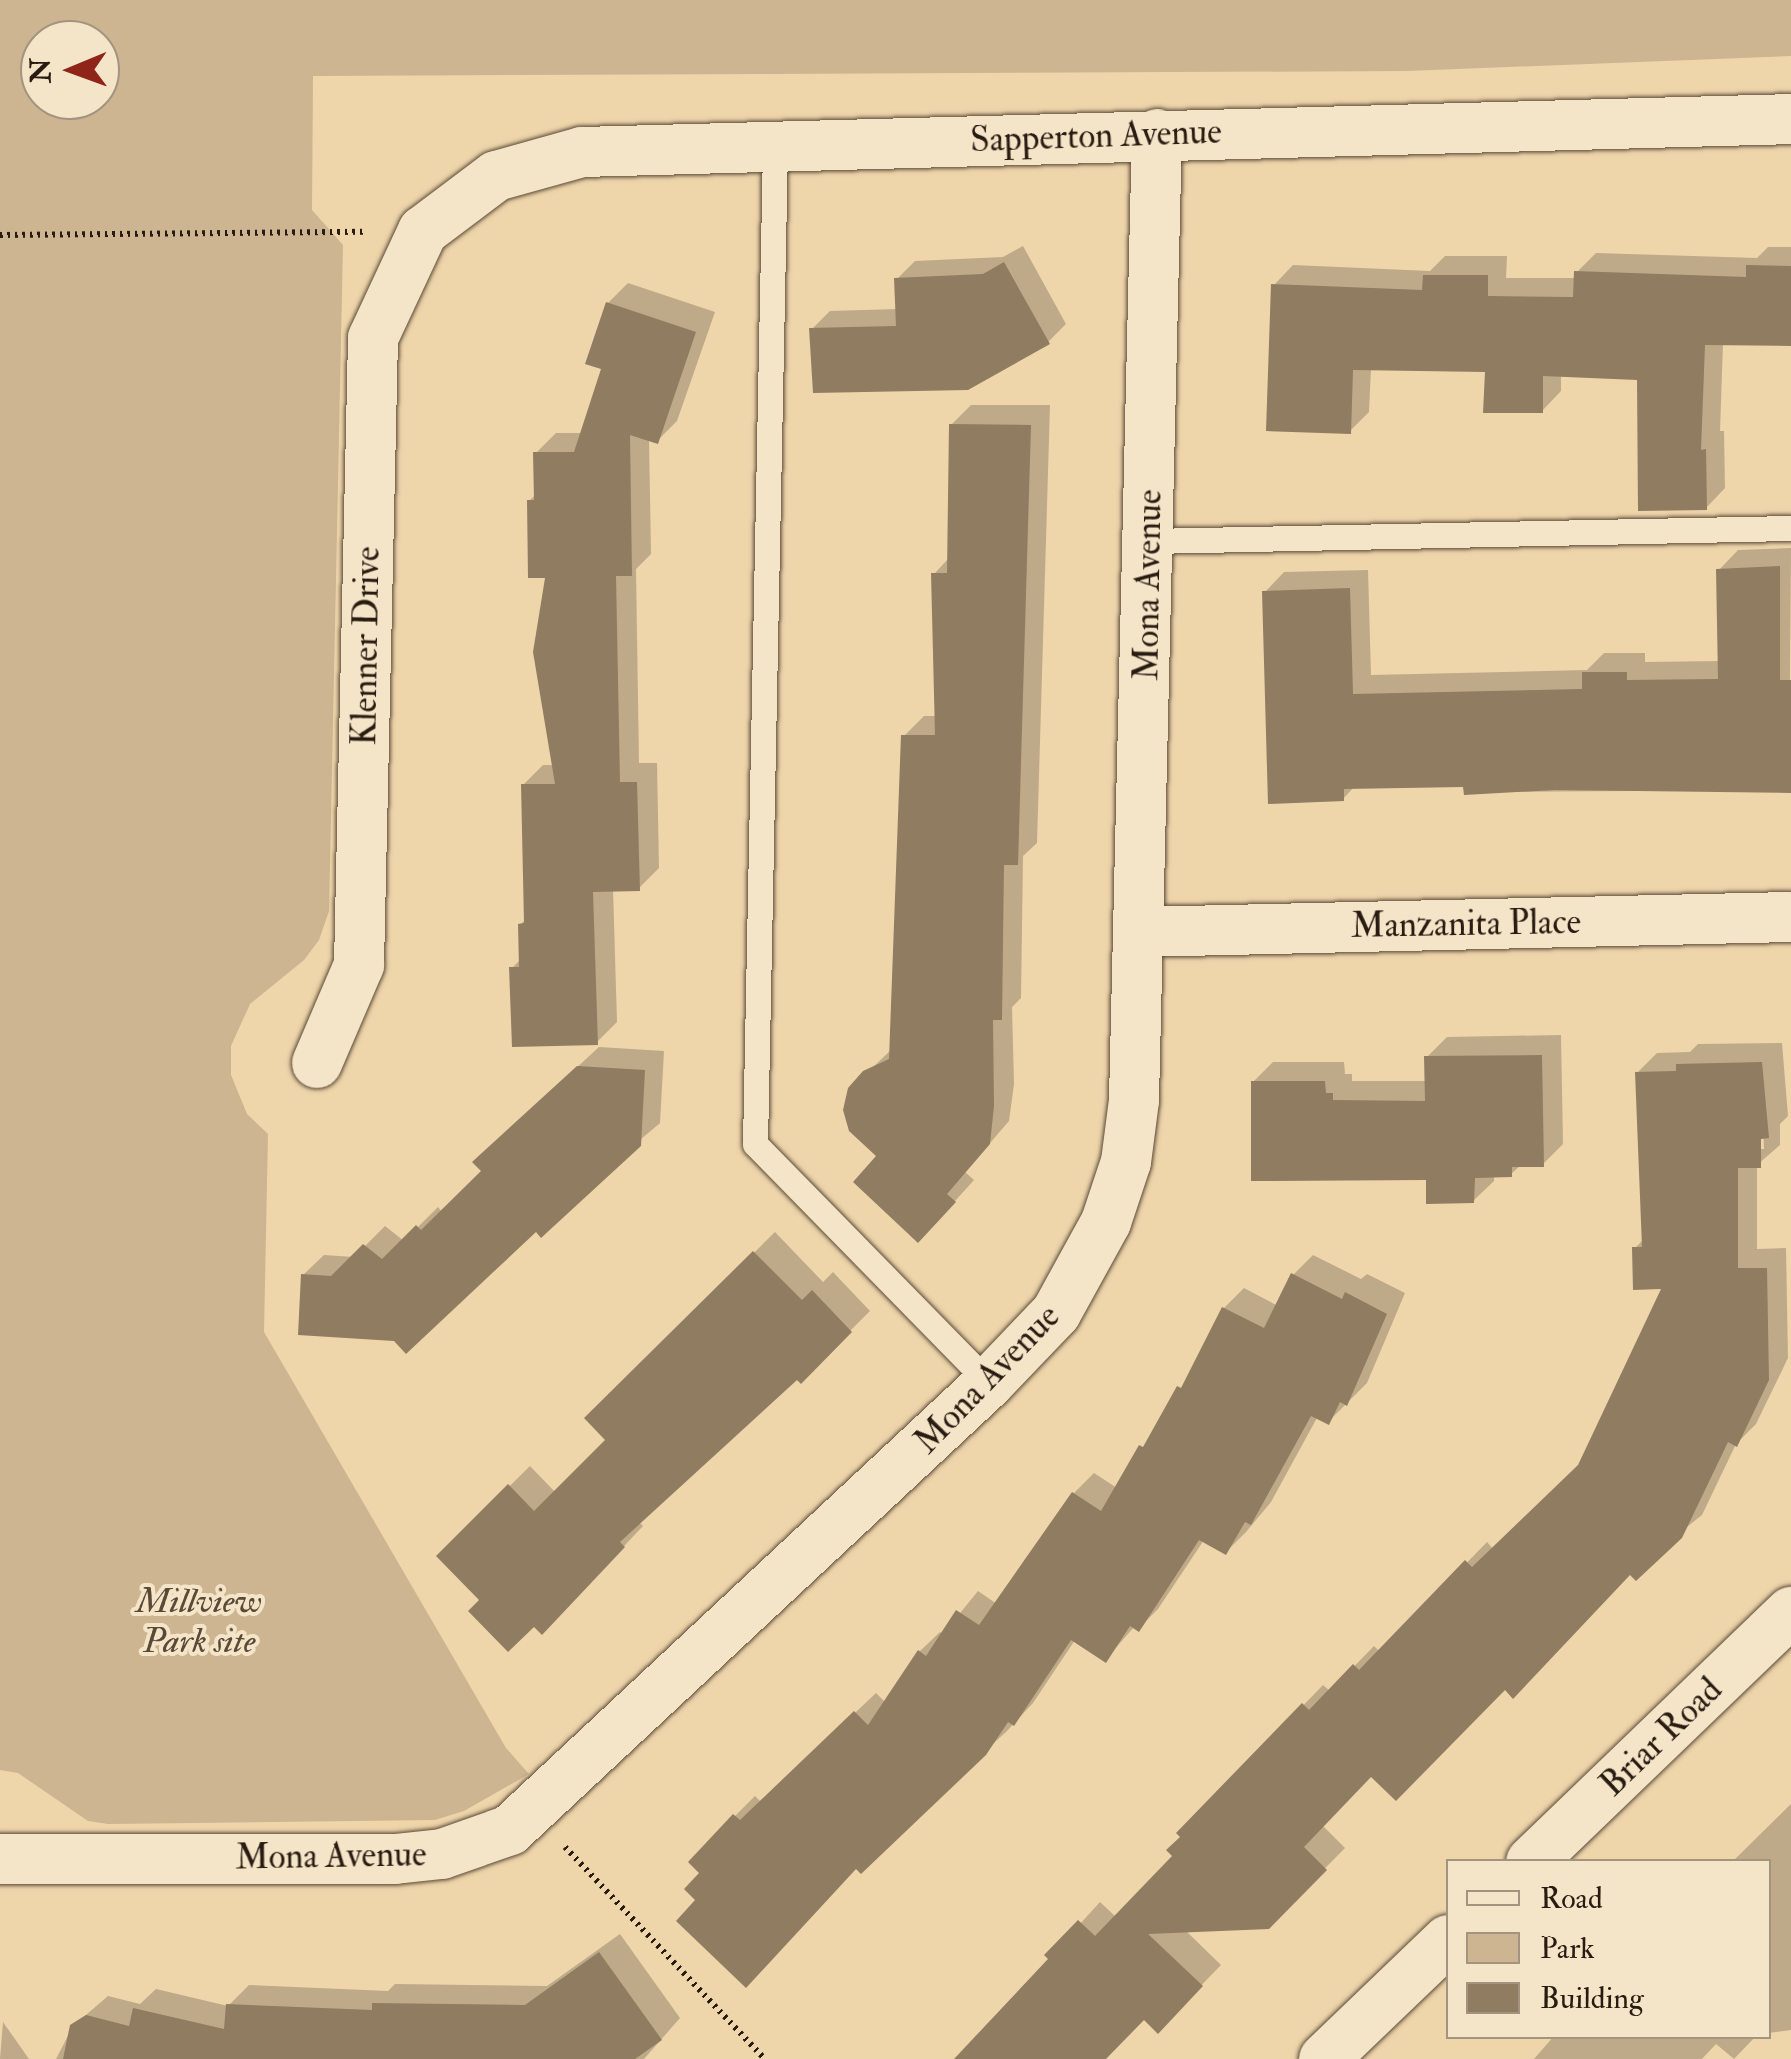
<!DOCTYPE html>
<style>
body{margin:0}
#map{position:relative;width:1791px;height:2059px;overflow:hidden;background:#eed5aa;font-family:"IM FELL Double Pica",serif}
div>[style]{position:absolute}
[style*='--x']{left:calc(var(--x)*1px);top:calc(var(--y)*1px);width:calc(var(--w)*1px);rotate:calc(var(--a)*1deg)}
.green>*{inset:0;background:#ccb590}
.shadow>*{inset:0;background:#0003}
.building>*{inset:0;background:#8f7c61}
.path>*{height:6px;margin-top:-3px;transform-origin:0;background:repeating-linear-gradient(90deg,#281b11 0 2.5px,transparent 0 7.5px)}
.roads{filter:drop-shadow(0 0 2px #5a4a37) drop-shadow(0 0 2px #5a4a37)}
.lane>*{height:25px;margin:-12.5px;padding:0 12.5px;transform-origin:12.5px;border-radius:12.5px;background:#f4e4c8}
.street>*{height:50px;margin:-25px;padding:0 25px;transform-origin:25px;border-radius:25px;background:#f4e4c8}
span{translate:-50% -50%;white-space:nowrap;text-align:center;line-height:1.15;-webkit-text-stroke:8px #f4e4c8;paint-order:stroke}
.street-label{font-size:35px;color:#281b11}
.park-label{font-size:35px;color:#594937;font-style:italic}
.legend{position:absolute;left:1446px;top:1859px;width:325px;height:180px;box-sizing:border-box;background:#f4e4c8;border:2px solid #a2947f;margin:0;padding:12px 18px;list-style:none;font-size:30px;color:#281b11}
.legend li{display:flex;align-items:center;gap:20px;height:50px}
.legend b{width:50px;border:2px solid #a2947f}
.north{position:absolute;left:20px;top:20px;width:100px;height:100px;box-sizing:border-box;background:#f4e4c8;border:2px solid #a2947f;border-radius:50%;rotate:269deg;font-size:28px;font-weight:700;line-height:40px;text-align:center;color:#281b11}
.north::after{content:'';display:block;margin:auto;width:35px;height:45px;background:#8f2418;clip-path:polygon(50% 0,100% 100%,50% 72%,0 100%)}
</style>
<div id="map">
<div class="green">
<i style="clip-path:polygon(evenodd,0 0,1791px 0,1791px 56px,1407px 71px,313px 76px,312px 210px,343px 245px,329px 911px,319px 940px,304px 960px,250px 1004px,231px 1046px,231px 1075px,247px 1114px,268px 1134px,264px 1332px,506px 1748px,529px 1774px,464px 1811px,435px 1820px,108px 1824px,88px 1821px,18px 1773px,0 1770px,0 0,40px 40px,100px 40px,100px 100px,40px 100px,40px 40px)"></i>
</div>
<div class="shadow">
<i style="clip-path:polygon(1023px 246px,1066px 324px,1048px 342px,812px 329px,830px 311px,898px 309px,897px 279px,915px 261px,1003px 257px)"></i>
<i style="clip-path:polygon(1768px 247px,1791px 247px,1791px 344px,1723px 343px,1720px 431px,1724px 431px,1725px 488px,1706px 508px,1640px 378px,1561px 375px,1561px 391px,1542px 411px,1487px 369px,1371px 368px,1369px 412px,1350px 431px,1274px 285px,1293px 265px,1430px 271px,1445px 256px,1507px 256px,1506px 278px,1576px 278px,1577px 272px,1596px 253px,1757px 258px)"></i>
<i style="clip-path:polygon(628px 283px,715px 312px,677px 421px,657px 441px,649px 439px,651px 554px,636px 569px,639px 763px,657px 763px,659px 868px,639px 888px,613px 889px,617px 1022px,597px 1042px,512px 968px,521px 959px,520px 925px,527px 918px,523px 785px,543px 765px,554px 765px,548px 575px,529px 501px,536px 494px,536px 453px,556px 433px,583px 433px,604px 368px,608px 303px)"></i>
<i style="clip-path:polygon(971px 405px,1050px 405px,1037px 843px,1023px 856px,1021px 998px,1012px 1007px,1014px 1084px,1009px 1121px,965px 1172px,974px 1180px,938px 1220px,879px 1156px,850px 1089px,892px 1049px,904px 736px,924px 716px,937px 716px,934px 574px,949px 558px,951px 425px)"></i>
<i style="clip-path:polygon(1791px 548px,1789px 790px,1466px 792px,1465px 784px,1355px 786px,1343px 799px,1265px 592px,1284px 572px,1368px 570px,1371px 675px,1587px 670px,1604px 653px,1645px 653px,1645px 662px,1720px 661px,1719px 570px,1738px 550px)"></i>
<i style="clip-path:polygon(1561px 1035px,1563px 1144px,1543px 1164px,1521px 1165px,1511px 1174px,1494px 1175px,1494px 1181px,1473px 1201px,1253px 1082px,1273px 1062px,1344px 1062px,1345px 1074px,1352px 1074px,1352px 1081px,1427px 1081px,1427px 1057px,1447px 1037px)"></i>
<i style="clip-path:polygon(evenodd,1782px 1043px,1788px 1116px,1780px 1124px,1780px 1145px,1757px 1165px,1757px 1249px,1786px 1248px,1788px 1358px,1756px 1424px,1736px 1444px,1702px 1515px,1630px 1572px,1505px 1687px,1372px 1774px,1323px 1826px,1345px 1848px,1268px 1926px,1185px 1930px,1221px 1965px,1158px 2030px,1144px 2017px,1103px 2059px,957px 2059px,1100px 1902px,1116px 1917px,1175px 1856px,1183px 1837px,1180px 1833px,1323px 1685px,1330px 1691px,1374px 1646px,1380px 1652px,1487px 1542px,1493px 1549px,1580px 1465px,1665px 1287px,1635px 1248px,1644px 1239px,1637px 1073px,1657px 1053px,1690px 1052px,1698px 1044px,1782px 1043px,1763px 1126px,1764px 1149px,1758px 1149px,1763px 1126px)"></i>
<i style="clip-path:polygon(599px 1047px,664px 1051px,660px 1123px,536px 1228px,395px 1338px,303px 1275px,324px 1255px,354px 1257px,385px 1226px,404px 1241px,438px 1207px,442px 1212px,484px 1171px,496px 1142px)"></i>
<i style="clip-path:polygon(775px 1232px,823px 1282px,833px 1272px,870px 1311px,801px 1380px,797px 1376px,639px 1522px,643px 1526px,562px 1612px,534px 1623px,483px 1600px,439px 1556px,530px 1466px,556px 1493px,608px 1440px,587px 1418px)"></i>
<i style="clip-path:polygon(1313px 1255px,1361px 1279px,1367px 1274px,1405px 1293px,1367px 1383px,1328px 1422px,1318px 1416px,1271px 1502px,1246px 1532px,1226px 1552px,1204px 1540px,1158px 1609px,1138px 1629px,1135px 1626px,1105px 1660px,1075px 1640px,1033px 1703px,1006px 1732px,857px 1866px,699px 1900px,703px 1873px,735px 1816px,755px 1796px,761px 1802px,876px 1693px,886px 1703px,920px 1651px,940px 1632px,943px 1634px,978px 1591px,997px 1604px,1074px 1493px,1094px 1473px,1117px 1488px,1188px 1379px,1224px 1308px,1244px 1288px,1278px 1306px,1293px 1275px)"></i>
<i style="clip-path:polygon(1791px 1804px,1791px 2030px,1768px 2033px,1768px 1862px,1732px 1862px)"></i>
<i style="clip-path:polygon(620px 1934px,680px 2018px,644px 2059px,56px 2059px,73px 2026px,108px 1996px,140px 2004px,156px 1989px,228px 2006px,249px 1985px,388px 1991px,395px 1984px,547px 1986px)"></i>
<i style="clip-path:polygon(3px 2022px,29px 2059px,0 2059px)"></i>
<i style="clip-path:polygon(1554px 2036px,1756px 2036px,1734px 2059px,1716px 2044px,1702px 2059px,1534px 2059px)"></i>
</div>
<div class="building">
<i style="clip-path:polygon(1004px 262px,1050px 344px,968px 390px,813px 393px,809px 328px,896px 326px,894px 278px,983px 274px)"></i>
<i style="clip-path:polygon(1746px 265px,1791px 266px,1791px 346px,1705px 345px,1701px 450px,1706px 449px,1707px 510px,1638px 511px,1637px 380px,1543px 376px,1543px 413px,1483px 413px,1485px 372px,1353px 370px,1351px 434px,1266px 431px,1271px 284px,1422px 290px,1423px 275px,1488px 275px,1488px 296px,1573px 297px,1574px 271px,1746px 277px)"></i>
<i style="clip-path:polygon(606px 302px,696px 332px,658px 444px,630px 435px,632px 576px,616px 576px,620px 782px,637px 782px,640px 891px,593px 892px,598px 1045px,512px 1047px,509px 967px,519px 967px,518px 924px,524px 923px,521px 784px,555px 784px,533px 652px,545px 578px,528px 578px,527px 500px,534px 500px,533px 452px,574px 452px,601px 369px,585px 364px)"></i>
<i style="clip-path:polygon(949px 424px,1031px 425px,1018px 865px,1004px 865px,1002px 1020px,993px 1020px,994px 1106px,990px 1144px,947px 1194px,956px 1202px,918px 1243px,853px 1182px,876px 1156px,849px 1131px,843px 1110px,848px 1088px,863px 1071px,889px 1059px,901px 735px,935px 735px,931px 573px,947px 573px)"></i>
<i style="clip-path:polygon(1780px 566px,1780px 680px,1791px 680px,1791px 793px,1555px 790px,1464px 795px,1463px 787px,1344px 789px,1344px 801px,1268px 804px,1262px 591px,1350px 588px,1353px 694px,1582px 689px,1582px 672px,1627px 672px,1627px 680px,1718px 679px,1716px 569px)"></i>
<i style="clip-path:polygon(1542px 1055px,1544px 1167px,1512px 1167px,1512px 1177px,1475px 1178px,1474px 1203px,1426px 1204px,1426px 1180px,1251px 1181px,1251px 1081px,1325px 1081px,1326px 1093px,1333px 1093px,1333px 1100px,1425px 1101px,1424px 1056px)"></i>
<i style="clip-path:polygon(1762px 1062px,1769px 1138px,1761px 1139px,1761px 1168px,1738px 1168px,1738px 1268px,1767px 1268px,1769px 1380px,1737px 1447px,1728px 1442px,1682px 1538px,1636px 1581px,1630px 1575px,1513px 1699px,1505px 1690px,1396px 1801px,1371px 1777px,1304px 1847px,1327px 1870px,1269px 1929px,1148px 1934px,1203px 1986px,1158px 2034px,1144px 2020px,1106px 2059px,954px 2059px,1048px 1959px,1044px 1955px,1078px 1920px,1095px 1936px,1172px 1856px,1166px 1850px,1180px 1837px,1176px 1833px,1302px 1703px,1309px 1710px,1353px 1664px,1359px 1670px,1465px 1560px,1472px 1567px,1578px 1465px,1661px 1289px,1633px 1290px,1632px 1247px,1642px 1247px,1635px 1072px,1676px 1071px,1676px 1064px)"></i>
<i style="clip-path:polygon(577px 1066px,645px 1070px,641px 1146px,541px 1238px,536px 1232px,406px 1354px,394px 1341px,298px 1335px,301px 1274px,331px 1276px,363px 1244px,382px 1259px,416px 1225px,421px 1230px,481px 1171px,472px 1162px)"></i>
<i style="clip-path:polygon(753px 1251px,802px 1300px,812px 1290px,852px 1332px,801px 1384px,797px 1380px,620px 1542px,625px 1547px,542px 1635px,534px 1627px,508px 1652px,468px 1611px,479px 1600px,436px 1556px,508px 1484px,534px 1511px,605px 1440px,584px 1418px)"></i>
<i style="clip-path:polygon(1291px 1273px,1342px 1299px,1345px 1292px,1387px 1314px,1347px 1406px,1340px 1402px,1329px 1425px,1311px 1416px,1251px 1525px,1245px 1522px,1226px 1555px,1199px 1540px,1139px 1632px,1130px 1626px,1106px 1663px,1071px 1640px,1014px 1726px,1008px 1722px,986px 1755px,861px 1874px,856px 1869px,746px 1988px,676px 1921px,695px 1900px,684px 1889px,699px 1873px,688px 1862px,733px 1814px,740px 1820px,854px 1711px,868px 1725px,918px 1650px,926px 1656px,956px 1610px,979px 1625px,1072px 1492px,1101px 1511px,1139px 1445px,1143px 1447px,1177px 1386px,1181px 1388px,1222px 1307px,1264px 1328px)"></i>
<i style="clip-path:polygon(599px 1952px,662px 2040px,635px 2059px,63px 2059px,70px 2025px,86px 2015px,129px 2026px,133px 2008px,224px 2029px,226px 2004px,372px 2010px,372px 2003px,525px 2005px)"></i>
</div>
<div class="path">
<i style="--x:0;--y:235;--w:364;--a:-0.5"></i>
<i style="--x:565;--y:1847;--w:291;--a:46.7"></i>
</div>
<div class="roads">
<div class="lane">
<i style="--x:775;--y:148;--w:996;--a:91.15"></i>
<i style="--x:755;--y:1144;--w:334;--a:45.6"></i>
<i style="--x:1149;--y:541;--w:642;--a:-1.16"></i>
</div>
<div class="street">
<i style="--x:1140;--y:932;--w:651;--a:-1.32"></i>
<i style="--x:317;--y:1063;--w:107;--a:-66.8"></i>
<i style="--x:359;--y:965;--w:627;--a:-88.72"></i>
<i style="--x:373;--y:338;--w:118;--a:-65"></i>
<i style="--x:423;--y:231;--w:91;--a:-37"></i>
<i style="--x:496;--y:176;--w:89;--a:-15.6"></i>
<i style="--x:582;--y:152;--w:1209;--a:-1.56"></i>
<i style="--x:0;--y:1859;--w:395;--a:0"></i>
<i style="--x:395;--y:1859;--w:47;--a:-6.1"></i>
<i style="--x:442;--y:1854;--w:72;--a:-19.4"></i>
<i style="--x:510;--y:1830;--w:655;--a:-43.02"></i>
<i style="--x:989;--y:1383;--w:97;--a:-46.3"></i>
<i style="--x:1056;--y:1313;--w:104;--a:-61.2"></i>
<i style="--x:1106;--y:1222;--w:63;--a:-71.6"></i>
<i style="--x:1126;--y:1162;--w:63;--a:-82.6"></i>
<i style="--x:1134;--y:1100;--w:966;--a:-88.64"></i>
<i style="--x:1531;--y:1862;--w:361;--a:-43.9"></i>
<i style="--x:1324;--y:2059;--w:172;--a:-43.8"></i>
</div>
</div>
<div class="street-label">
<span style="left:1096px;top:136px;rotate:-2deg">Sapperton Avenue</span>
<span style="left:1148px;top:585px;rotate:-89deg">Mona Avenue</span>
<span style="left:366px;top:646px;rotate:-89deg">Klenner Drive</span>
<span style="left:1466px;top:924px;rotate:-1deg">Manzanita Place</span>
<span style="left:987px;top:1379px;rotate:-46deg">Mona Avenue</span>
<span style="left:1661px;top:1737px;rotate:-44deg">Briar Road</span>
<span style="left:331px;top:1856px;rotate:-1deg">Mona Avenue</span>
</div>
<div class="park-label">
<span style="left:199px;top:1621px">Millview<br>Park site</span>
</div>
<ul class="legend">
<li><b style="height:12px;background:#f4e4c8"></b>Road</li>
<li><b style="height:28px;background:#ccb590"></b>Park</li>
<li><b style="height:28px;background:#8f7c61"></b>Building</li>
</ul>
<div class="north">N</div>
</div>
